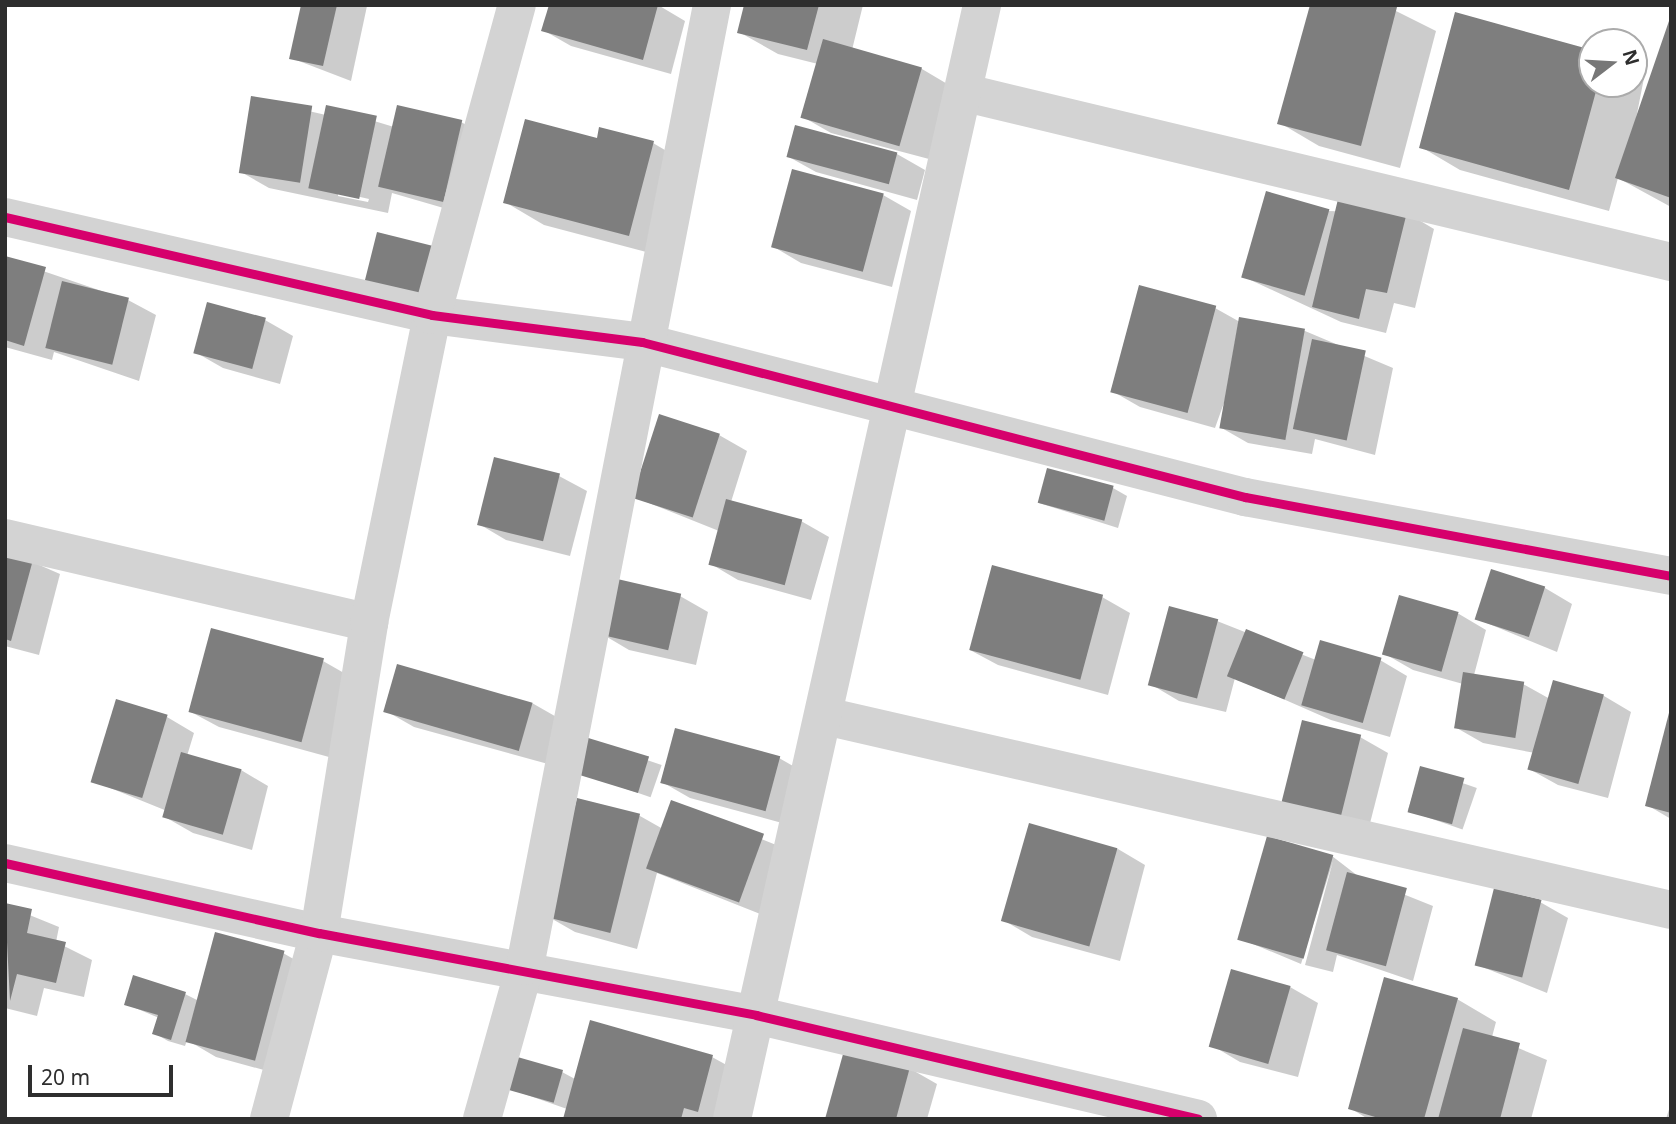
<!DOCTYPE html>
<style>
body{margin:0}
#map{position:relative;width:1676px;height:1124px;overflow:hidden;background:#fff;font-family:"Noto Sans",sans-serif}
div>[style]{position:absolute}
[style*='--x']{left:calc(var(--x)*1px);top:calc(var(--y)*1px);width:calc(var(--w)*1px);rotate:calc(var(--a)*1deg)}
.shadow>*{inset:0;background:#0003;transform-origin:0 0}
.building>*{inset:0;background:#7e7e7e;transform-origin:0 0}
.street>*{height:38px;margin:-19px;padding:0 19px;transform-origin:19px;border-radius:19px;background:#d3d3d3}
.cycleway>*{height:9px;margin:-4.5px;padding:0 4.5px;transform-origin:4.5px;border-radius:4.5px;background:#d6006c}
span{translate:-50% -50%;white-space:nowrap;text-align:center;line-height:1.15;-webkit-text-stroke:7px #fff;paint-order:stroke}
.frame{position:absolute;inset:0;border:7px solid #2e2e2e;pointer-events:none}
.north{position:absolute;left:1578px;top:28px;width:70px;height:70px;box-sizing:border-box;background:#fff;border:2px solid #ababab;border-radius:50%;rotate:73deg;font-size:19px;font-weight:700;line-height:28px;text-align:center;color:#2e2e2e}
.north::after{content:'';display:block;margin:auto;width:24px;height:32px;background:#777;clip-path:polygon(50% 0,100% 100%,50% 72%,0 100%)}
.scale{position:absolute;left:28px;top:1065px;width:145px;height:32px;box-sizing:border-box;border:4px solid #2e2e2e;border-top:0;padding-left:9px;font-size:21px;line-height:24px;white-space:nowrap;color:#2e2e2e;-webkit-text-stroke:5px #fff;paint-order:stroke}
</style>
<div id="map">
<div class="shadow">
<i style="clip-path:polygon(302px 5px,367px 6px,351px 81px,291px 58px)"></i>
<i style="clip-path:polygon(658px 5px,685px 21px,671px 74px,571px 46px,543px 30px)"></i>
<i style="clip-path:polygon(745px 5px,863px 5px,852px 50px,922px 69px,949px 85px,929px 159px,831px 133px,803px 117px,818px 64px,778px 54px,739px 32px)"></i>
<i style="clip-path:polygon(1312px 5px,1384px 5px,1436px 31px,1400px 168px,1319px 146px,1280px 123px)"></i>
<i style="clip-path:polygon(1671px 22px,1671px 207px,1618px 178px,1609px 211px,1460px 170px,1421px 147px,1592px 52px,1592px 84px,1634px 84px,1634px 72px,1644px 78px,1634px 129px)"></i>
<i style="clip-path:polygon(evenodd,252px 98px,326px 115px,328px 107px,394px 127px,461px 122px,488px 137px,471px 216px,392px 193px,388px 213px,269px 188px,241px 172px,252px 98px,338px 192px,369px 199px,368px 202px,338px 196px,338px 192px)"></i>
<i style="clip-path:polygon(796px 127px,897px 154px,925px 170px,917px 200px,816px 172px,789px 157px)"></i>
<i style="clip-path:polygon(598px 140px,653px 143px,692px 166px,669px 258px,544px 225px,505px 202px)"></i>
<i style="clip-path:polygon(883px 195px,911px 211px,892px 287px,801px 263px,774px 247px)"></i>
<i style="clip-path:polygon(1328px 211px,1407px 213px,1434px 229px,1415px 308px,1394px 303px,1386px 333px,1341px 322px,1244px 277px)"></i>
<i style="clip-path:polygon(5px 258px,128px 300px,156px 315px,139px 381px,54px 352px,52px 360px,5px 347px)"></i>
<i style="clip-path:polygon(1140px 287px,1215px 308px,1240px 322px,1305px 331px,1393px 368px,1375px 455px,1315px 439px,1312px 454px,1248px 443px,1220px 427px,1225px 400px,1215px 428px,1140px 407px,1112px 391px)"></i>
<i style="clip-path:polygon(265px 320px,293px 336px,280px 384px,223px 368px,195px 352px)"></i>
<i style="clip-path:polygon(719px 435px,747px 451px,731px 502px,801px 521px,829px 537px,811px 600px,738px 580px,711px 564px,719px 531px,634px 497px)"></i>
<i style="clip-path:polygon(559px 476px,587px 491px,570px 556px,506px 540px,479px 524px)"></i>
<i style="clip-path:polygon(1113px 488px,1127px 496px,1118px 528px,1039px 503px)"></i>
<i style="clip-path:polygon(5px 550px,60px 574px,39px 655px,5px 646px)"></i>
<i style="clip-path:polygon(1545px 588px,1572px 604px,1557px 652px,1477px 619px)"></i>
<i style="clip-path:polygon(680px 596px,708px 612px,696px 665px,629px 650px,602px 634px)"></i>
<i style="clip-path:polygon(1102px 597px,1130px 613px,1108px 695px,998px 665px,970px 650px)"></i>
<i style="clip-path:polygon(1400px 597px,1459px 614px,1486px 630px,1474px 675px,1523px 684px,1550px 699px,1604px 696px,1631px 712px,1608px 798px,1558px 785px,1531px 770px,1535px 753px,1483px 743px,1455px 727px,1463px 684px,1413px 670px,1385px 654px)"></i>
<i style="clip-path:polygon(1217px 621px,1316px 660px,1380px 660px,1407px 676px,1390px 737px,1331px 720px,1235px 678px,1226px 712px,1179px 701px,1152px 685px)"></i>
<i style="clip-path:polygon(323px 661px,351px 677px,329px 757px,219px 727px,191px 712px)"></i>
<i style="clip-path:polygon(532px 703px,560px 719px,548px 764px,414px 727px,386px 711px)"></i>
<i style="clip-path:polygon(1671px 713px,1671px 819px,1647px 805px)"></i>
<i style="clip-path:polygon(167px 717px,194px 733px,187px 756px,241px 770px,268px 786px,252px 850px,193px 833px,165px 817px,167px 811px,93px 781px)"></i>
<i style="clip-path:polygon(1360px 737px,1388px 753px,1367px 835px,1283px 804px)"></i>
<i style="left:586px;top:739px;width:80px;height:34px;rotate:19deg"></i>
<i style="clip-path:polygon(779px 758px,807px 774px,793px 826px,690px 798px,662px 782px)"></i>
<i style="left:1422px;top:769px;width:58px;height:44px;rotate:19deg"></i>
<i style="clip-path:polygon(578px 800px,640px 816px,663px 829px,672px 803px,791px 851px,768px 917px,657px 873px,637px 949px,575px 932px,547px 916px)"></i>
<i style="clip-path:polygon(1118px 849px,1145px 865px,1120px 961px,1032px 937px,1005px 921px)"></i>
<i style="clip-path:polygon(1332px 856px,1358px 876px,1433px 906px,1413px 981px,1337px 955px,1333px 972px,1305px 965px,1333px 861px,1301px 964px,1241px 939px)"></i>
<i style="clip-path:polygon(1540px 902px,1568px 918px,1547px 993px,1475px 964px)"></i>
<i style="clip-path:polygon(5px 905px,59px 927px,56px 942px,92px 960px,84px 997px,44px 988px,37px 1016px,5px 1008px)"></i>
<i style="clip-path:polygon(283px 953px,311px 969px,282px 1075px,216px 1057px,187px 1040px,185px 1046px,168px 1041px,154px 1033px,159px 1018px,126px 1004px,185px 994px,199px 1001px)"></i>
<i style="clip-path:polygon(1290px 987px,1318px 1003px,1298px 1077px,1240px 1062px,1213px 1046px)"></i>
<i style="clip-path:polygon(1457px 999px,1496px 1022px,1492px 1037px,1547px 1060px,1531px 1119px,1368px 1119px,1350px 1108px)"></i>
<i style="clip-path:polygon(712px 1057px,752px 1079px,741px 1119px,564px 1119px,567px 1109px,507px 1088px,562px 1072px,575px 1079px)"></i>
<i style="clip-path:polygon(909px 1068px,937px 1084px,927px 1119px,826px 1119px)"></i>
<i style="clip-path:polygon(1671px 1103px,1671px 1119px,1666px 1119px)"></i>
</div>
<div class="building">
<i style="clip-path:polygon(301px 5px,337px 5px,323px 66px,289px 59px)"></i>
<i style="clip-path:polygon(549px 5px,658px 5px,643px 60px,541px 31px)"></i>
<i style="clip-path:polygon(744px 5px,819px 5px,807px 50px,737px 33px)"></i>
<i style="clip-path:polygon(1310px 5px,1397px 7px,1361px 146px,1277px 124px)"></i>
<i style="clip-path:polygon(1455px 12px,1592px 50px,1592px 84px,1598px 84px,1569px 190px,1419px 148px)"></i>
<i style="clip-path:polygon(1670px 18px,1671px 18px,1671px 198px,1615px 178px)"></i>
<i style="left:823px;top:39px;width:103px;height:82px;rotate:16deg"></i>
<i style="left:251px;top:96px;width:62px;height:78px;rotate:9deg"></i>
<i style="left:326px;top:105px;width:52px;height:85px;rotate:12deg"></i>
<i style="left:397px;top:105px;width:67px;height:84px;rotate:13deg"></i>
<i style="clip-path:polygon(525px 119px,597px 138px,599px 127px,654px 141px,629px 236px,503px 203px)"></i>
<i style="left:795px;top:125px;width:106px;height:33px;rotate:15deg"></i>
<i style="left:792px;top:169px;width:95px;height:81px;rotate:15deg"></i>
<i style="left:1266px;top:191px;width:66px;height:90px;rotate:16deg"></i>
<i style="clip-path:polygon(1339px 195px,1407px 212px,1387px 293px,1366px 289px,1359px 319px,1312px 307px)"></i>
<i style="left:377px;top:232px;width:62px;height:51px;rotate:14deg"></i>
<i style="clip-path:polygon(5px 256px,46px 267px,24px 346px,5px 340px)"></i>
<i style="left:62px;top:281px;width:69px;height:69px;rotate:14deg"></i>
<i style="left:1139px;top:285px;width:80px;height:111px;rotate:15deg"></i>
<i style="left:207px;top:302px;width:61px;height:53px;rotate:15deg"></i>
<i style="left:1239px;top:317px;width:67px;height:113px;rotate:10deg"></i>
<i style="left:1312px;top:339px;width:55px;height:92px;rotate:12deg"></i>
<i style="left:659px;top:414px;width:64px;height:88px;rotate:18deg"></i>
<i style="left:494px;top:457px;width:68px;height:70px;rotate:14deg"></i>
<i style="left:1047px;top:468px;width:69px;height:36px;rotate:15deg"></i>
<i style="left:726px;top:499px;width:79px;height:68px;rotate:15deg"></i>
<i style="clip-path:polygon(5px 548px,34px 556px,11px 641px,5px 639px)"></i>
<i style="left:992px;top:565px;width:115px;height:88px;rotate:15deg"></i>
<i style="left:1491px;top:569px;width:57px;height:53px;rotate:18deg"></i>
<i style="left:613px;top:578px;width:70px;height:58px;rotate:13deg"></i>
<i style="left:1399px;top:595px;width:62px;height:62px;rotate:16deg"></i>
<i style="left:1169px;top:606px;width:51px;height:82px;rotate:15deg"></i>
<i style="left:211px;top:628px;width:117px;height:87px;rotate:15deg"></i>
<i style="left:1246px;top:629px;width:62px;height:51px;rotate:22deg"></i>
<i style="left:1320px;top:640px;width:64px;height:68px;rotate:16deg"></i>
<i style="left:397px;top:664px;width:141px;height:50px;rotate:16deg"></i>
<i style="left:1463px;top:672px;width:62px;height:57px;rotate:9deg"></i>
<i style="left:1553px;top:680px;width:53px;height:93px;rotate:16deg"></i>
<i style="left:116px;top:699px;width:54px;height:87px;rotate:17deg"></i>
<i style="clip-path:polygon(1670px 709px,1671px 709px,1671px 813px,1645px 806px)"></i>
<i style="left:1302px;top:720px;width:61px;height:88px;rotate:14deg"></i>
<i style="left:675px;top:728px;width:109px;height:57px;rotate:15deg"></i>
<i style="left:585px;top:737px;width:67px;height:38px;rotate:17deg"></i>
<i style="left:181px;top:752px;width:63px;height:68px;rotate:16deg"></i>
<i style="left:1420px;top:766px;width:46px;height:48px;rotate:15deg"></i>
<i style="left:577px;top:798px;width:65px;height:123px;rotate:14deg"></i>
<i style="left:671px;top:800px;width:99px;height:73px;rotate:20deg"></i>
<i style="left:1029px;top:823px;width:92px;height:102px;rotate:16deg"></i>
<i style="left:1267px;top:836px;width:69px;height:108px;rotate:16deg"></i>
<i style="left:1347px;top:872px;width:62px;height:81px;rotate:15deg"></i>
<i style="left:1494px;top:888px;width:49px;height:80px;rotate:14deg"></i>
<i style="clip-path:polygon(5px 903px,32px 909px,27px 933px,66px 942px,56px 983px,17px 974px,10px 1001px)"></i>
<i style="left:215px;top:932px;width:72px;height:114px;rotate:15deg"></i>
<i style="left:1231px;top:969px;width:62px;height:81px;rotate:16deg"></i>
<i style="clip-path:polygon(133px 975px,186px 992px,171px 1040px,152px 1034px,158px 1015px,124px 1005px)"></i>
<i style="clip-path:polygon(1384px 977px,1458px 998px,1424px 1119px,1382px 1119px,1348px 1109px)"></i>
<i style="clip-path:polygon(590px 1020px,713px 1055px,698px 1112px,684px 1108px,681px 1119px,563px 1119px)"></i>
<i style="clip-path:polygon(1463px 1028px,1520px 1043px,1500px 1119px,1438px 1119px)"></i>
<i style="clip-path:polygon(845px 1047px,910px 1067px,896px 1119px,825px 1119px)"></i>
<i style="left:514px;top:1056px;width:51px;height:34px;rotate:16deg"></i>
</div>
<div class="street">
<i style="--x:966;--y:93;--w:725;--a:13.48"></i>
<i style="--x:5;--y:217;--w:438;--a:12.9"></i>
<i style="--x:432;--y:315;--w:212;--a:7.3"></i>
<i style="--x:642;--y:342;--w:623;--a:14.42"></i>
<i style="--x:1245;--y:497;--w:433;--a:10.5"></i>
<i style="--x:5;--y:538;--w:374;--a:13.1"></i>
<i style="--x:825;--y:716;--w:868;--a:12.92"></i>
<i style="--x:5;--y:863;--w:322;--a:12.6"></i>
<i style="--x:319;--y:933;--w:445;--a:10.6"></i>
<i style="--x:756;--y:1015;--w:454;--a:13.2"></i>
<i style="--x:269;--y:1119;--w:193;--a:-75"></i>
<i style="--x:319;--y:933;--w:314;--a:-80.8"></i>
<i style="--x:369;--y:623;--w:314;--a:-78.4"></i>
<i style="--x:432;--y:315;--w:321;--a:-74.7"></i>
<i style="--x:482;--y:1119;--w:159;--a:-74.3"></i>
<i style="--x:525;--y:966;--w:979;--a:-78.99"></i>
<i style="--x:732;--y:1119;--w:1142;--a:-77.35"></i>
</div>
<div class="cycleway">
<i style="--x:5;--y:217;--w:438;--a:12.9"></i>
<i style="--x:432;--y:315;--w:212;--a:7.3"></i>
<i style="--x:642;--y:342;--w:623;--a:14.42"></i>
<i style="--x:1245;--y:497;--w:433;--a:10.5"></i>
<i style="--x:5;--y:863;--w:322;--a:12.6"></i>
<i style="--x:319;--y:933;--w:445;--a:10.6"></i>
<i style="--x:756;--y:1015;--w:454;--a:13.2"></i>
</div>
<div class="frame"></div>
<div class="north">N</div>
<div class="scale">20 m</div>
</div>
